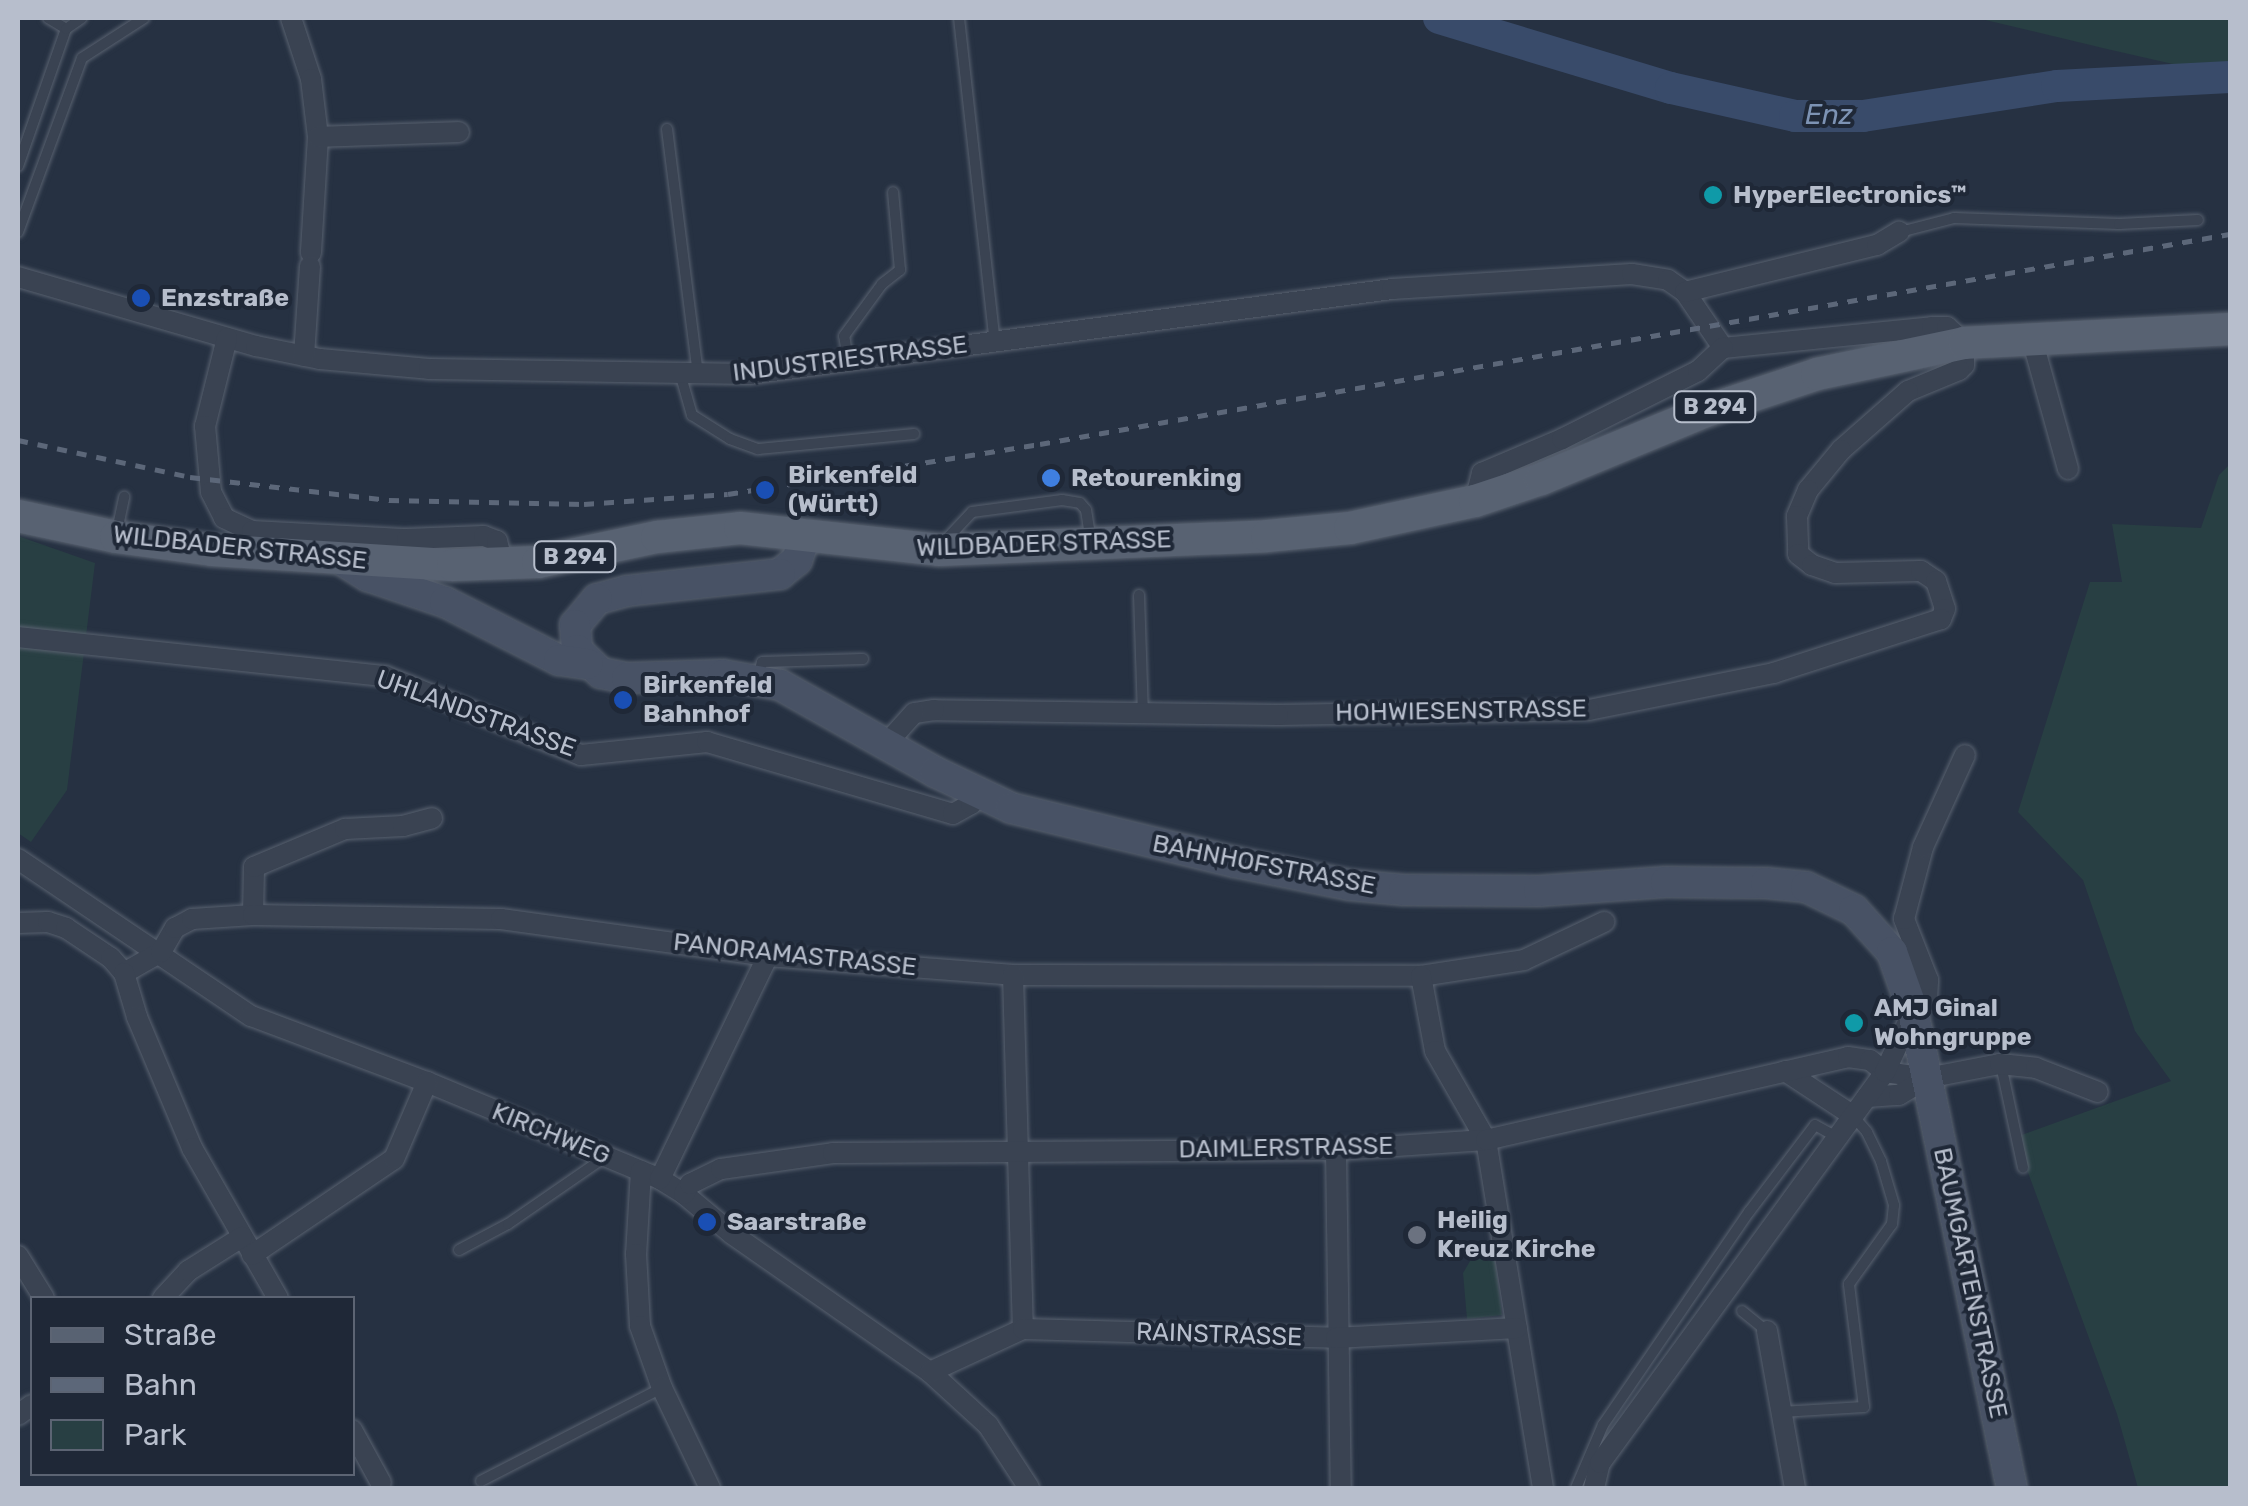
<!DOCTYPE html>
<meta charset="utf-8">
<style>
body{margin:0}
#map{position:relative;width:2248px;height:1506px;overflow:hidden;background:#263142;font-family:Rubik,sans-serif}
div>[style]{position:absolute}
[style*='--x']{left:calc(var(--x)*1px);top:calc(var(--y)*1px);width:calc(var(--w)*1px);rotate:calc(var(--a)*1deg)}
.green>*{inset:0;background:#283f43}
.river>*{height:32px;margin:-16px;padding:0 16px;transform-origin:16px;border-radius:16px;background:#394b6a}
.roads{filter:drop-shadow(0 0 2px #58616f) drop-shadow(0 0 2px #58616f)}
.lane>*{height:10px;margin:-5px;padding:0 5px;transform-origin:5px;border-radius:5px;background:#3a4352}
.street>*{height:20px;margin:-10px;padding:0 10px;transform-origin:10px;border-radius:10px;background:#3a4352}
.secondary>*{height:30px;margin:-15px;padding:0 15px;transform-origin:15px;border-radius:15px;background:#485265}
.primary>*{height:32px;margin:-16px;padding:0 16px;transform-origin:16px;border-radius:16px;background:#586272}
.rail>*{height:5px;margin-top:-2.5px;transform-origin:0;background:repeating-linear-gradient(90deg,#5c6779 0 10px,transparent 0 20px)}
.dots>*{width:28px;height:28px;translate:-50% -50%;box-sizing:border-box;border:5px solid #1f2837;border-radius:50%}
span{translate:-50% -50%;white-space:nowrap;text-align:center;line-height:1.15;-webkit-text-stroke:8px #1f2837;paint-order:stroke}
.shield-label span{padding:2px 8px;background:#1f2837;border:2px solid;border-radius:8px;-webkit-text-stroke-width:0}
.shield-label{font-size:22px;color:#b7becc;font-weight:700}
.poi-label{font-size:25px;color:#b7becc;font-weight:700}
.left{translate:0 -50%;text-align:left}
.street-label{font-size:25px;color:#b7becc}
.water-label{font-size:28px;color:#7d93b4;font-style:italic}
.frame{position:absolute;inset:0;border:20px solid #b7becc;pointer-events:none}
.legend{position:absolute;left:30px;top:1296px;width:325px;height:180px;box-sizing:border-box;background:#1f2837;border:2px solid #5c6473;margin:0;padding:12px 18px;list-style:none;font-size:30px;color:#b7becc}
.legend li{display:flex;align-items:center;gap:20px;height:50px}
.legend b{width:50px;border:2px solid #5c6473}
</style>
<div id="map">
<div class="green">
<i style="clip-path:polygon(1977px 18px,2230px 18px,2230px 77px,2107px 49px)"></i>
<i style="clip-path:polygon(2230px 464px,2230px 1488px,2138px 1488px,2117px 1414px,2026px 1167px,2019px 1136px,2171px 1081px,2135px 1031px,2083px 880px,2018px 812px,2090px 582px,2122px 582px,2112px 524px,2201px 528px,2219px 475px)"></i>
<i style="clip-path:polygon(18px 536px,95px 563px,67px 790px,31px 842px,18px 833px)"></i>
<i style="clip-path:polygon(1494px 1251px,1502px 1315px,1467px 1319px,1463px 1273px,1473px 1256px)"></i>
</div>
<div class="river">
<i style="--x:1439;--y:18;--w:242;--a:16.8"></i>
<i style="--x:1671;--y:88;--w:127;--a:12.7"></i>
<i style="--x:1795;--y:116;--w:68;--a:0"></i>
<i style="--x:1863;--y:116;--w:196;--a:-8.8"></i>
<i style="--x:2057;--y:86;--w:173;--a:-3"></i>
</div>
<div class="roads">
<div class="lane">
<i style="--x:48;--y:18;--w:21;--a:31"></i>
<i style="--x:959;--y:18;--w:326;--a:83.7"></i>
<i style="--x:667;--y:129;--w:246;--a:82.8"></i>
<i style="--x:18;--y:166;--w:145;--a:-70.7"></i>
<i style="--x:66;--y:29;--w:19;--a:-35"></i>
<i style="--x:18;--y:232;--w:185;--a:-69.8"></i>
<i style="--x:82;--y:58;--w:74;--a:-32.8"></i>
<i style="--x:1900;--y:232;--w:56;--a:-14.5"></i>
<i style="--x:1954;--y:218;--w:165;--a:2.1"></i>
<i style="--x:2119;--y:224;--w:79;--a:-2.9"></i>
<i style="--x:848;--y:360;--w:24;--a:-99"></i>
<i style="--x:844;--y:336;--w:64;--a:-53.8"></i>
<i style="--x:882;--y:284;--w:23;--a:-38"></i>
<i style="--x:900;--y:270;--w:78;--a:-95.1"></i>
<i style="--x:680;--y:373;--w:44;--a:74.1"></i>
<i style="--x:692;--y:415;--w:45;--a:32.3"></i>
<i style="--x:730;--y:439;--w:30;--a:20"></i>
<i style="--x:758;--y:449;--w:157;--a:-5.5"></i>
<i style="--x:117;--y:531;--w:35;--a:-78"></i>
<i style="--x:943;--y:543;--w:42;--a:-46.9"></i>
<i style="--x:972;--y:512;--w:91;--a:-7.6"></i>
<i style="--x:1062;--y:500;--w:18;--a:9"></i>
<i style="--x:1080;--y:503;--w:9;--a:49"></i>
<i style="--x:1086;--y:510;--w:30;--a:81"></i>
<i style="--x:1139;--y:595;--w:118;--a:88.1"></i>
<i style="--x:758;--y:678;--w:16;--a:-76"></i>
<i style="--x:762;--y:662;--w:101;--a:-1.7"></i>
<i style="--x:2001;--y:1065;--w:105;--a:77.9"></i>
<i style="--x:459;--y:1250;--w:55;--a:-28"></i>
<i style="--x:508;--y:1224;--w:118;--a:-34.6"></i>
<i style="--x:1742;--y:1311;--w:32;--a:39"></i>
<i style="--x:1781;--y:1412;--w:83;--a:-3.4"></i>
<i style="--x:1864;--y:1407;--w:124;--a:-97"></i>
<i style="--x:1849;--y:1284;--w:74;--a:-54.4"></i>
<i style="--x:1892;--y:1224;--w:19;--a:-84"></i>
<i style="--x:1894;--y:1205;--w:46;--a:-106.5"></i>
<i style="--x:1881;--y:1161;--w:32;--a:-116"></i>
<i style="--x:1867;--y:1132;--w:21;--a:-131"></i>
<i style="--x:481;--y:1481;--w:203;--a:-27.2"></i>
<i style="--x:1576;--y:1488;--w:69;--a:-66.8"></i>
<i style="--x:1603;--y:1425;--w:258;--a:-55.6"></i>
<i style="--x:1749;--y:1212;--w:109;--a:-52.8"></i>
<i style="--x:1815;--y:1125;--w:25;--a:29"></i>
</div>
<div class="street">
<i style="--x:291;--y:18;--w:64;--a:71.8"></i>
<i style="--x:311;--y:79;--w:58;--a:83.1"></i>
<i style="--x:318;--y:137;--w:116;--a:93.5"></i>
<i style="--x:318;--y:137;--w:141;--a:-2"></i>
<i style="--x:18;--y:277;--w:248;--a:16.2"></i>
<i style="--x:256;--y:346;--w:65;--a:11.5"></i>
<i style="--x:320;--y:359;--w:109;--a:5.2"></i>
<i style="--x:429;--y:369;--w:321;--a:0.9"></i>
<i style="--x:750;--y:374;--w:648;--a:-7.54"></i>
<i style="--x:1392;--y:289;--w:240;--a:-3.6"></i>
<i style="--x:1632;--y:274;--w:36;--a:9"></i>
<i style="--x:1668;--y:280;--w:21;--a:35"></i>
<i style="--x:1685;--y:292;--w:68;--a:55.8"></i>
<i style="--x:1723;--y:348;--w:210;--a:-5.7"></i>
<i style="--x:1932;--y:327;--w:15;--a:0"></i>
<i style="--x:1947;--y:327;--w:23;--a:43"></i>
<i style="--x:1964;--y:343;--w:22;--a:90"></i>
<i style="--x:1964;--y:365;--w:7;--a:135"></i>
<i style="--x:1959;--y:370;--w:55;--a:157.6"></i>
<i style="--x:1908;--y:391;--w:89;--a:138.6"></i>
<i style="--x:1841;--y:450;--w:52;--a:129.5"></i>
<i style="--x:1808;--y:490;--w:28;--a:113"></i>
<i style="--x:1797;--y:516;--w:38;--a:88"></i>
<i style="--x:1798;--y:554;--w:18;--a:38"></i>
<i style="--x:1812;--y:565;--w:24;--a:19"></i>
<i style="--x:1835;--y:573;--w:86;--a:-1.3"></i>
<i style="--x:1921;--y:571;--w:18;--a:34"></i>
<i style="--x:1936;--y:581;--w:29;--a:72"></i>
<i style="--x:1945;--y:609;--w:11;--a:112"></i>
<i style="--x:1941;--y:619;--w:176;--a:162.1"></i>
<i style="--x:1774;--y:673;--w:189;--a:168.7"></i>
<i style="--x:1589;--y:710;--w:311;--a:179.1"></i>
<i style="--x:1278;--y:715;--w:344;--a:-179.2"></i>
<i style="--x:934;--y:710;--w:20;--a:171"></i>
<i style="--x:914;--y:713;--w:40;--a:132"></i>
<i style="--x:1685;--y:292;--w:198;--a:-13.8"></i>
<i style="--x:1877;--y:245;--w:26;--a:-31"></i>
<i style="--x:227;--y:338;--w:91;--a:104"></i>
<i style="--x:205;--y:426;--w:66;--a:84.8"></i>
<i style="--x:211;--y:492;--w:29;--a:63"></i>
<i style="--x:224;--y:518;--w:31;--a:25"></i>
<i style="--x:252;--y:531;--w:155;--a:3"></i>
<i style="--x:407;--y:539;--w:77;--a:-2.2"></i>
<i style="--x:484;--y:536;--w:14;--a:21"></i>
<i style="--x:497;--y:541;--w:25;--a:76"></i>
<i style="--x:2032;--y:339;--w:135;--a:74.5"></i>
<i style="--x:304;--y:356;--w:90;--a:-86.2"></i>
<i style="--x:1475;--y:501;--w:29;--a:-76"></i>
<i style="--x:1482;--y:473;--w:87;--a:-23"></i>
<i style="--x:1562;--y:439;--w:152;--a:-26.6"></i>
<i style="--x:1698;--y:371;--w:34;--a:-43"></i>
<i style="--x:18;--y:637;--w:369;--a:6.1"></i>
<i style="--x:385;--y:676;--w:211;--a:22"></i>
<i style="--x:581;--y:755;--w:127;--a:-5.9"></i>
<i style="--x:707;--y:742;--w:256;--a:16.3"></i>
<i style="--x:953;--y:814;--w:21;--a:-29"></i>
<i style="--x:971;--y:804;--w:12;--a:-59"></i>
<i style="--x:18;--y:859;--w:281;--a:34"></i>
<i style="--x:251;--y:1016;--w:188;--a:20.6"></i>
<i style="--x:427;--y:1082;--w:252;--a:22.6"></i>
<i style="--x:660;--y:1179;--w:28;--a:32"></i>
<i style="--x:684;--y:1194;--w:62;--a:39.8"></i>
<i style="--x:732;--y:1234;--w:241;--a:34.9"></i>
<i style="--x:930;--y:1372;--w:79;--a:42.4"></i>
<i style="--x:988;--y:1425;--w:75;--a:56.9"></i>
<i style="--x:253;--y:915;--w:48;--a:-88.8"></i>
<i style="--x:254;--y:867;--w:99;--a:-22.7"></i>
<i style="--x:345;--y:829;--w:58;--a:-3"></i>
<i style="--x:403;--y:826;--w:30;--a:-15"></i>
<i style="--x:18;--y:923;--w:30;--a:-2"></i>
<i style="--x:48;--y:922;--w:19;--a:18"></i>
<i style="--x:66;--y:928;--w:54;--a:33.7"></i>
<i style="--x:111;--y:958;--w:20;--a:49"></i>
<i style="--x:124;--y:973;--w:43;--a:-29.6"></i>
<i style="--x:161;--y:952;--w:28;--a:-60"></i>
<i style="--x:175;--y:928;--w:19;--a:-28"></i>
<i style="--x:192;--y:919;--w:61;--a:-3.8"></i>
<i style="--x:253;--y:915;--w:248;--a:0.9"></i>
<i style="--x:501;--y:919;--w:270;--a:7.9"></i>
<i style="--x:768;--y:956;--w:246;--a:4.4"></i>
<i style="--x:1013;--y:975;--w:408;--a:0.1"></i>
<i style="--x:1421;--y:976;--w:104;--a:-8.8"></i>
<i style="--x:1524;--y:960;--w:89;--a:-25.4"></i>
<i style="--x:124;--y:973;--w:46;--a:73.5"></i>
<i style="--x:137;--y:1017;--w:142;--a:67.2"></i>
<i style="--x:192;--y:1148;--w:173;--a:60.2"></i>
<i style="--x:1013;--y:975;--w:354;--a:88.4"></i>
<i style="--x:1421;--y:976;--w:76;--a:79.4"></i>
<i style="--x:1435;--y:1051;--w:103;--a:60.2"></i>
<i style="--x:1486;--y:1140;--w:353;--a:80.7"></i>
<i style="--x:1785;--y:1071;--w:80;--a:33.3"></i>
<i style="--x:1885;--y:1072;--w:42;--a:8.1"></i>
<i style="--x:1927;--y:1078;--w:74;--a:-10.9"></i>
<i style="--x:2000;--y:1064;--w:36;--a:6"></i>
<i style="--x:2036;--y:1068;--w:66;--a:21.2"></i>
<i style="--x:1867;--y:1097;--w:32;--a:-4"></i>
<i style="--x:1899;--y:1095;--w:33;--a:-31"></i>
<i style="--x:1336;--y:1150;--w:338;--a:89.2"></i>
<i style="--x:641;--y:1171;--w:83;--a:93.4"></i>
<i style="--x:636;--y:1254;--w:72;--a:86.8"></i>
<i style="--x:640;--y:1326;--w:66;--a:70.5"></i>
<i style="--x:662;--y:1388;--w:111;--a:64.4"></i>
<i style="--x:660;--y:1179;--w:248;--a:-64.2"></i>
<i style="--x:684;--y:1194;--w:12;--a:-59"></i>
<i style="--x:690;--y:1184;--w:34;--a:-26"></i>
<i style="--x:721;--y:1169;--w:113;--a:-8.1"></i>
<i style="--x:833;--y:1153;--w:503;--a:-0.34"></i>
<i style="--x:1336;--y:1150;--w:150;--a:-3.8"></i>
<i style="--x:1486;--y:1140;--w:371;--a:-12.9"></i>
<i style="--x:1848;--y:1057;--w:22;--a:8"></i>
<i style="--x:1870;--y:1060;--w:19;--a:39"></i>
<i style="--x:252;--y:1255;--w:171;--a:-34.1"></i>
<i style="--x:394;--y:1159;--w:84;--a:-66.8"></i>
<i style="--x:18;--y:1256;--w:49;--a:58.2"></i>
<i style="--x:163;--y:1298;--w:37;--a:-47"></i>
<i style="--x:188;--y:1271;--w:64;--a:-32.2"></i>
<i style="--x:1767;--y:1331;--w:159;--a:79.9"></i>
<i style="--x:930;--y:1372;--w:102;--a:-24.8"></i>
<i style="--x:1023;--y:1329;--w:313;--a:1.6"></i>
<i style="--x:1336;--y:1338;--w:181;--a:-3.2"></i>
<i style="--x:18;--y:1415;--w:17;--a:-36"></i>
<i style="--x:352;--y:1430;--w:60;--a:61.3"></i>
<i style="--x:1594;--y:1488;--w:26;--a:-77"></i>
<i style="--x:1600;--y:1463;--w:484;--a:-53.9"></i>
<i style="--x:1885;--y:1072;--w:67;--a:-65.3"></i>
<i style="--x:1913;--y:1011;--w:18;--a:-38"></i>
<i style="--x:1927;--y:1000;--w:20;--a:-87"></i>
<i style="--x:1928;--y:980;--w:66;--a:-111.5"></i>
<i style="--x:1904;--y:919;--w:74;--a:-75.2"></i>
<i style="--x:1923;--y:847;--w:101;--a:-65.5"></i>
</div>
<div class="secondary">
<i style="--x:806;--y:534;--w:28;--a:109"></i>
<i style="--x:797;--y:560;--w:22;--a:141"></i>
<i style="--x:780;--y:574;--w:154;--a:173.7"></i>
<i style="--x:627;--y:591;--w:31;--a:165"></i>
<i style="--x:597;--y:599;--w:34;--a:130"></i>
<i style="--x:575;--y:625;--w:25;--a:85"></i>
<i style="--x:577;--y:650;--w:33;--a:44"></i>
<i style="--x:601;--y:673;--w:26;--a:11"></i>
<i style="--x:627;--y:678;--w:96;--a:-1.8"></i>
<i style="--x:723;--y:675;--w:58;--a:10"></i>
<i style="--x:780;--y:685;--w:178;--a:29.3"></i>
<i style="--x:935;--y:772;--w:84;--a:25.3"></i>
<i style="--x:1011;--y:808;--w:230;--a:13.6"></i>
<i style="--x:1235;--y:862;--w:117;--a:11.3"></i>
<i style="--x:1350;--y:885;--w:54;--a:5.3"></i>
<i style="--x:1404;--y:890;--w:135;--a:0.4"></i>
<i style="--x:1539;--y:891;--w:127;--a:-4.1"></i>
<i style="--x:1666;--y:882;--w:100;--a:0.6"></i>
<i style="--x:1766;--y:883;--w:40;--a:5.7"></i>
<i style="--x:1806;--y:887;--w:53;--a:25.6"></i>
<i style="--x:1854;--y:910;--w:57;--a:47.9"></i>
<i style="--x:1892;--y:952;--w:63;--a:70.4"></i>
<i style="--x:1913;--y:1011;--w:487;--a:78.3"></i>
<i style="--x:342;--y:560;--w:31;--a:32"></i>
<i style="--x:368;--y:576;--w:81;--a:18.7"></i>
<i style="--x:445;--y:602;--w:128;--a:27"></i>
<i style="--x:559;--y:660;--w:29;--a:8"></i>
</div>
<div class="primary">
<i style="--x:18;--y:516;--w:100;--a:12.1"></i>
<i style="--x:116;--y:537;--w:97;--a:7.7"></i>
<i style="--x:212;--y:550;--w:241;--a:3.6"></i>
<i style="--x:453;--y:565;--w:85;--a:-2"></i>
<i style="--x:538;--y:562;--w:122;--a:-11.9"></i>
<i style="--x:657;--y:537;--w:83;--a:-6.2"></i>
<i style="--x:740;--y:528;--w:200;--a:6.3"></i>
<i style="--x:939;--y:550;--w:328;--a:-2.4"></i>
<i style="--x:1267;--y:536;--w:83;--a:-5.5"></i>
<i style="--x:1350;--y:528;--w:128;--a:-12.2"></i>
<i style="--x:1475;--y:501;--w:70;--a:-18.4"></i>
<i style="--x:1541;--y:479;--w:178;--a:-22.4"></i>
<i style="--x:1706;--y:411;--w:117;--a:-18.4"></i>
<i style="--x:1817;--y:374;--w:150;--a:-11.9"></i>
<i style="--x:1964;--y:343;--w:266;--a:-3"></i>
</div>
</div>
<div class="rail">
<i style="--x:18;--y:440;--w:176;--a:12.1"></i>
<i style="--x:190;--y:477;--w:200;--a:6.6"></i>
<i style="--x:389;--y:500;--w:195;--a:1.2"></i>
<i style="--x:584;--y:504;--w:144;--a:-4"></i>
<i style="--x:728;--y:494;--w:316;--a:-9.1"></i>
<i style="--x:1040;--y:444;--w:1208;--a:-10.01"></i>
</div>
<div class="dots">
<i style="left:1713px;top:195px;background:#0f9aa8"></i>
<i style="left:141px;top:298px;background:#1a4fb4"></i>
<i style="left:1051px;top:478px;background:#3f7fe0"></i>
<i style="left:765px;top:490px;background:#1a4fb4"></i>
<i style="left:623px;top:700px;background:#1a4fb4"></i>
<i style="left:1854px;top:1023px;background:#0f9aa8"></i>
<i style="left:707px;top:1222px;background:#1a4fb4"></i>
<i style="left:1417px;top:1235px;background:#6b7280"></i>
</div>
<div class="shield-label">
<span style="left:1715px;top:407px">B 294</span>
<span style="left:575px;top:557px">B 294</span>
</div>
<div class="poi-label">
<span class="left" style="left:1733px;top:195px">HyperElectronics™</span>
<span class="left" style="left:161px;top:298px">Enzstraße</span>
<span class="left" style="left:788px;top:490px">Birkenfeld<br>(Württ)</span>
<span class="left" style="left:1071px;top:478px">Retourenking</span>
<span class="left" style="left:643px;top:700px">Birkenfeld<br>Bahnhof</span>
<span class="left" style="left:1874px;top:1023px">AMJ Ginal<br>Wohngruppe</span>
<span class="left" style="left:1437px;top:1235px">Heilig<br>Kreuz Kirche</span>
<span class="left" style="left:727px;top:1222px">Saarstraße</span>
</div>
<div class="street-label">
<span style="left:850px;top:359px;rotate:-7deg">INDUSTRIESTRASSE</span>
<span style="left:1044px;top:544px;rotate:-2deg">WILDBADER STRASSE</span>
<span style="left:240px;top:548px;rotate:6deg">WILDBADER STRASSE</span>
<span style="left:1461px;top:711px;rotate:-1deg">HOHWIESENSTRASSE</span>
<span style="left:476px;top:714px;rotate:20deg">UHLANDSTRASSE</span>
<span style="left:1264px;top:865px;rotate:11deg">BAHNHOFSTRASSE</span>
<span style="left:795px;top:955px;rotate:6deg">PANORAMASTRASSE</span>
<span style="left:551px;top:1134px;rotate:22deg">KIRCHWEG</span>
<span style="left:1286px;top:1148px;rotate:-1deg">DAIMLERSTRASSE</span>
<span style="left:1970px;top:1283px;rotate:78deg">BAUMGARTENSTRASSE</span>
<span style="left:1219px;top:1335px;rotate:2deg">RAINSTRASSE</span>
</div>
<div class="water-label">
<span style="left:1829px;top:115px">Enz</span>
</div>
<div class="frame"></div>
<ul class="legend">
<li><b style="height:12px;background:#586272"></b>Straße</li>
<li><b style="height:12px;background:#5c6779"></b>Bahn</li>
<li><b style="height:28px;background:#283f43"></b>Park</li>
</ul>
</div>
